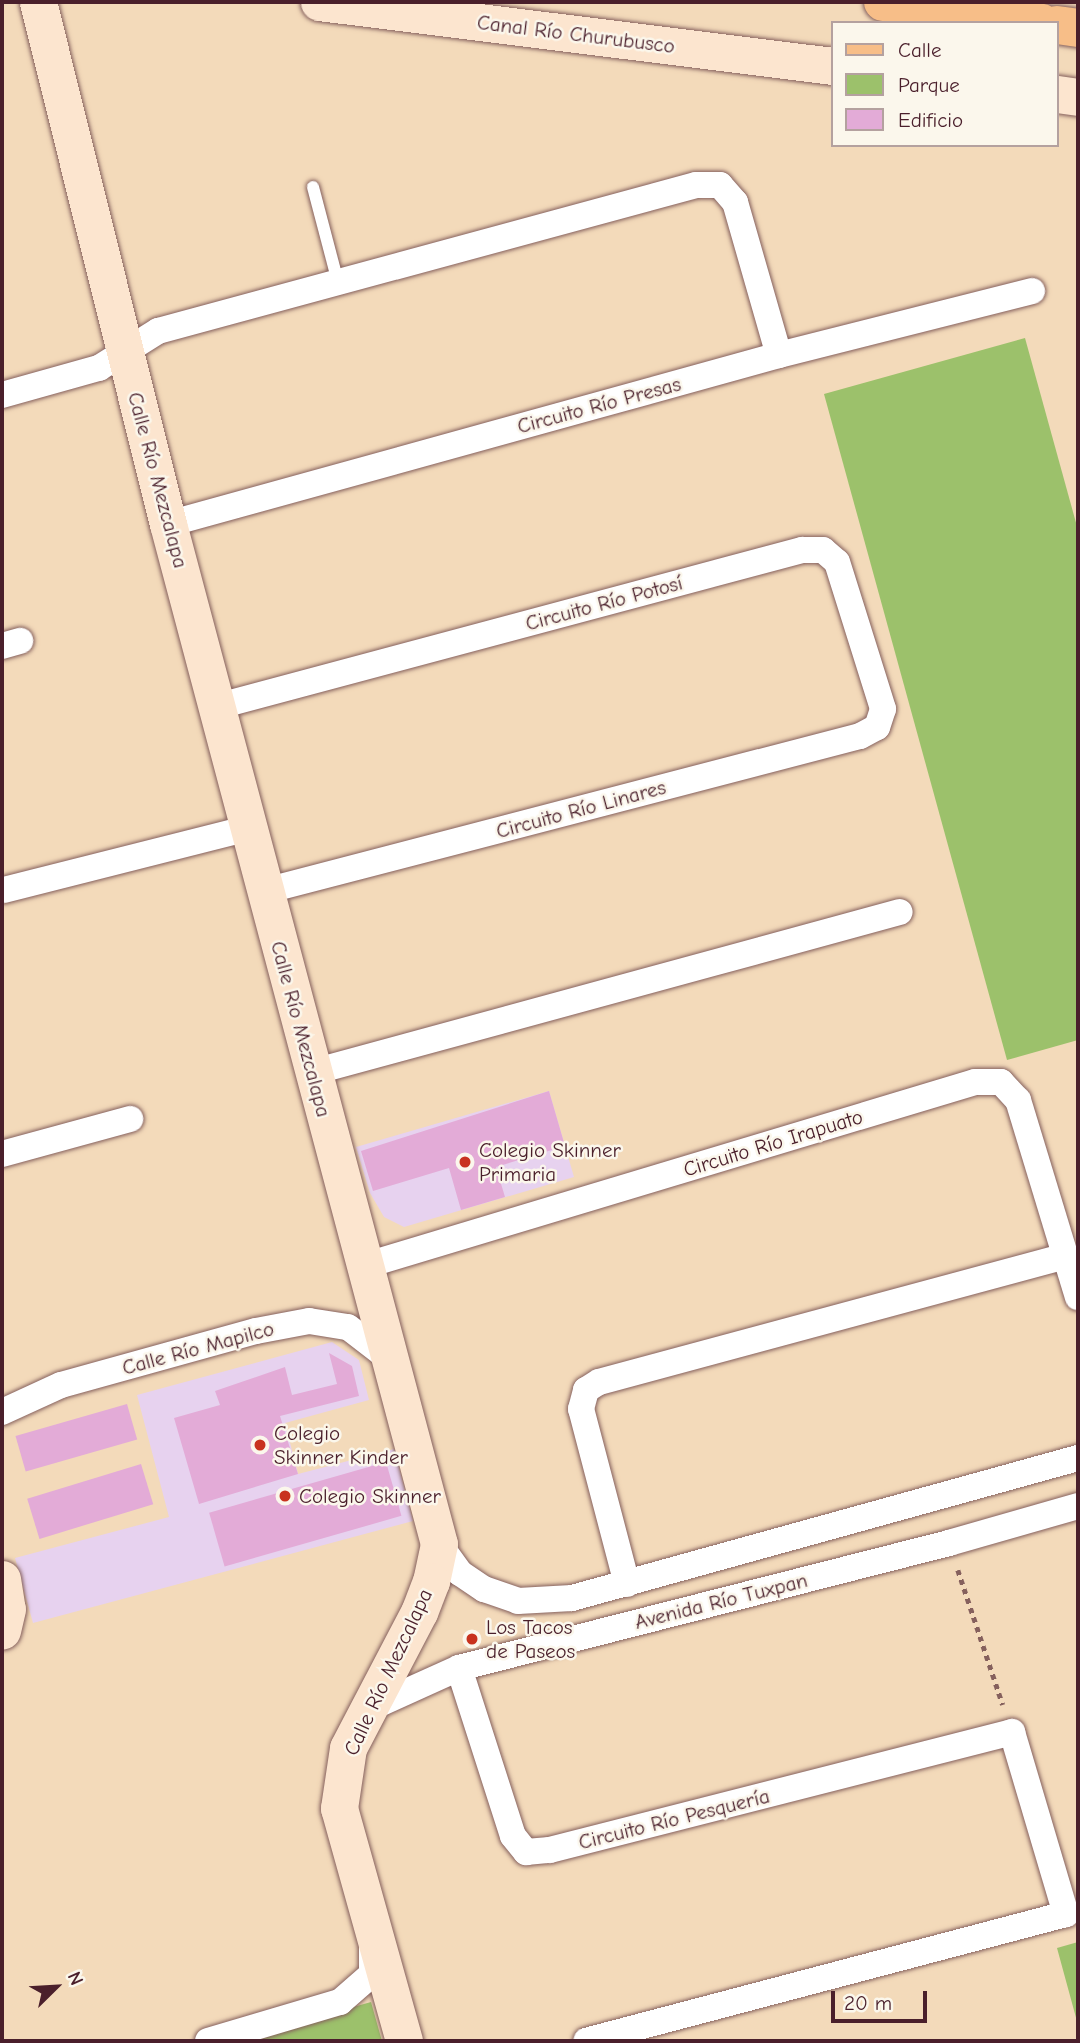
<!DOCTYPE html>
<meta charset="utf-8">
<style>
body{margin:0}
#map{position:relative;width:1080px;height:2043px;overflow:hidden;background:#f3daba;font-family:"Comic Neue",sans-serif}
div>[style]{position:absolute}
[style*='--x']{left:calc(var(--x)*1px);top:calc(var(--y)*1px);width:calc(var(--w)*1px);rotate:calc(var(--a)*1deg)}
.built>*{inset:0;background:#e7d2ef}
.green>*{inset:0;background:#9cc16b}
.building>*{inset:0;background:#e3abd7;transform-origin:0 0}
.path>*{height:4.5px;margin-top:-2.25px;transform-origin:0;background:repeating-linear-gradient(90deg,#85605d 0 5px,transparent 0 10px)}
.roads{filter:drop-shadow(0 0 2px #85605d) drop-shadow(0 0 2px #85605d)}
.lane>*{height:12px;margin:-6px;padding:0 6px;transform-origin:6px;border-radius:6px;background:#fff}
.street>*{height:26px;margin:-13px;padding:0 13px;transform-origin:13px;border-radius:13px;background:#fff}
.secondary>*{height:37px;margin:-18.5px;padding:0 18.5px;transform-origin:18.5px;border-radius:18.5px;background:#fce5cf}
.primary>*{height:38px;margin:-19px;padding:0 19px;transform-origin:19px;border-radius:19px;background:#f7be88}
.dots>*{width:19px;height:19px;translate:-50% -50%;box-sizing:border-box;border:4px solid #fbf7ec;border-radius:50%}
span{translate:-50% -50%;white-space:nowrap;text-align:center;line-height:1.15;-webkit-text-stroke:5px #fbf7ec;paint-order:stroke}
.street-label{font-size:21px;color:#4a1f2b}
.poi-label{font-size:21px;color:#4a1f2b}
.left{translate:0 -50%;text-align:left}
.frame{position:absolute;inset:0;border:4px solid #4a1f2b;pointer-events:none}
.legend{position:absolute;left:831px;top:21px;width:228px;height:126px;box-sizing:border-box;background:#fbf7ec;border:2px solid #b4a19f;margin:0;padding:9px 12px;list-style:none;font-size:21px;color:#4a1f2b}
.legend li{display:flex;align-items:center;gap:14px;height:35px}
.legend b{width:35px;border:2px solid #b4a19f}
.north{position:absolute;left:21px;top:1952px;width:70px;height:70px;-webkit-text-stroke:5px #fbf7ec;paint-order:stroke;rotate:66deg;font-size:19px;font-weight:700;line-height:28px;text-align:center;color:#4a1f2b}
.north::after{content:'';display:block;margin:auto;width:24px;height:32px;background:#4a1f2b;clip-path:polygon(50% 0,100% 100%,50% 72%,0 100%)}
.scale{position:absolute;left:831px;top:1991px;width:96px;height:32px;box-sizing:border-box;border:4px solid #4a1f2b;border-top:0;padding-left:9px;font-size:21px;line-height:24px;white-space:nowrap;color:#4a1f2b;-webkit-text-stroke:5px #fbf7ec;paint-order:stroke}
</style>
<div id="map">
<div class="built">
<i style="clip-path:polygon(549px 1091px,574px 1177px,404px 1227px,384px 1217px,370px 1193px,356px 1147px)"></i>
<i style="clip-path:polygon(332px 1342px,359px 1360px,369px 1400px,285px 1423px,298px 1474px,394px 1449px,413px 1521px,33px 1623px,15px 1558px,169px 1517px,137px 1395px)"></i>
</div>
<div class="green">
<i style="clip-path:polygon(1025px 338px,1078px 530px,1078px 1040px,1007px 1060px,824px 394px)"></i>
<i style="clip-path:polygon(1078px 1942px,1078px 2025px,1057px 1948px)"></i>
<i style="clip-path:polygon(371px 2002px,382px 2041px,233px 2041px)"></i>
</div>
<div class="building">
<i style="clip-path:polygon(549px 1091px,565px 1146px,496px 1167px,505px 1197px,461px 1210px,449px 1168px,373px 1191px,361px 1151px)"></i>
<i style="clip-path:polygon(329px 1353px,352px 1366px,359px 1396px,280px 1416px,298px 1474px,199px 1504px,174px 1418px,220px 1405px,215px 1391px,285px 1367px,292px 1395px,337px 1384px)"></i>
<i style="left:127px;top:1404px;width:37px;height:116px;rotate:74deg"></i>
<i style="left:386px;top:1462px;width:56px;height:184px;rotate:74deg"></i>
<i style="left:141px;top:1464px;width:42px;height:119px;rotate:73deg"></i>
</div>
<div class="path">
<i style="--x:958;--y:1570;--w:142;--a:71.6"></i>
</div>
<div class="roads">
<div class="lane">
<i style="--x:313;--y:187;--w:98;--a:75.3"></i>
</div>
<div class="street">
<i style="--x:2;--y:395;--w:101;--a:-15.6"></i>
<i style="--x:99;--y:368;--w:70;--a:-32.1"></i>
<i style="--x:158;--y:331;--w:557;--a:-15.18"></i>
<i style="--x:696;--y:185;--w:24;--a:0"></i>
<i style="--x:720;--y:185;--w:23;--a:49"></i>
<i style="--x:735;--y:202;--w:159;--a:74"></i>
<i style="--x:168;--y:524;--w:634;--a:-15.46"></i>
<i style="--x:779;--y:355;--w:261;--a:-14.2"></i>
<i style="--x:2;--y:646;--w:19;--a:-16"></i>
<i style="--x:219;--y:706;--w:604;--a:-14.98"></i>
<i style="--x:802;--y:550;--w:21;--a:0"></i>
<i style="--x:823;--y:550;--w:18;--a:41"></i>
<i style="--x:837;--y:562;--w:154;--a:72.6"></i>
<i style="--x:883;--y:709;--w:19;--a:108"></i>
<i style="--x:877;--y:727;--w:19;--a:152"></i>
<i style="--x:860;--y:736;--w:615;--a:165.4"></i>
<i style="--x:4;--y:890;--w:253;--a:-14.2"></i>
<i style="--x:313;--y:1072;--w:608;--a:-15.25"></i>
<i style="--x:2;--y:1154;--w:133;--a:-15.3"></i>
<i style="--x:367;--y:1265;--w:635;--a:-16.75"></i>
<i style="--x:975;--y:1082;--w:26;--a:0"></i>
<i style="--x:1001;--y:1082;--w:25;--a:47"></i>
<i style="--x:1018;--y:1100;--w:206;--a:73.1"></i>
<i style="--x:2;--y:1412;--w:65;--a:-24.6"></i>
<i style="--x:61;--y:1385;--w:202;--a:-15.5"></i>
<i style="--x:256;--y:1331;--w:54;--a:-10.7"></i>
<i style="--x:309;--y:1321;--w:39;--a:9"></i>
<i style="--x:348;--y:1327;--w:54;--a:37.5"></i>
<i style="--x:439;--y:1544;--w:36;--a:54"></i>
<i style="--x:460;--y:1573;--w:29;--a:34"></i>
<i style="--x:484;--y:1589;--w:36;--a:19"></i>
<i style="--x:518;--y:1601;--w:54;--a:-3.2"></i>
<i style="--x:572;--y:1598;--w:525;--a:-15.47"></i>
<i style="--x:627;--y:1584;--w:181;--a:-104.7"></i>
<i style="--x:581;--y:1409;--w:20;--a:-75"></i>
<i style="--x:586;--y:1390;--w:15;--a:-32"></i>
<i style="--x:599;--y:1382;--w:483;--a:-15.1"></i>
<i style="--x:459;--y:1668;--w:176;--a:72.2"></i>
<i style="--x:513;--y:1836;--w:21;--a:51"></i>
<i style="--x:526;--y:1852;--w:24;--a:-5"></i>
<i style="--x:550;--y:1850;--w:477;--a:-14.3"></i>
<i style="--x:1012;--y:1732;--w:190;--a:73.5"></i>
<i style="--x:1066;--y:1914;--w:496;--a:165.2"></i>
<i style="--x:368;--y:1709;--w:100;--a:-24.3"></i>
<i style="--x:459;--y:1668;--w:506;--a:-14.31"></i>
<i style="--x:949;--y:1543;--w:134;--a:-16"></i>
<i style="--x:208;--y:2041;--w:138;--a:-16.5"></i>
<i style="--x:340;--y:2002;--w:43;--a:-41.2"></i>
<i style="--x:372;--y:1974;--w:28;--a:-90"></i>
</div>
<div class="secondary">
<i style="--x:38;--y:2;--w:538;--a:76.02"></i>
<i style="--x:168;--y:524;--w:1055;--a:75.12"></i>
<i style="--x:439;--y:1544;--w:38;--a:102"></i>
<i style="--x:431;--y:1581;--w:33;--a:111"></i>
<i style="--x:419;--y:1612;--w:153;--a:117.6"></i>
<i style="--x:348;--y:1748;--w:61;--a:98.5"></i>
<i style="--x:339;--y:1808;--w:242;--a:74.4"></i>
<i style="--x:319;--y:2;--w:518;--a:7.1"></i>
<i style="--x:1057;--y:94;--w:21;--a:8"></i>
<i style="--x:2;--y:1579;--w:30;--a:81"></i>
<i style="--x:7;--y:1609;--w:22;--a:103"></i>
</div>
<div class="primary">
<i style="--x:883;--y:2;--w:160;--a:7.5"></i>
<i style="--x:1057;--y:25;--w:21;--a:8"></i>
</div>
</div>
<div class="dots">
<i style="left:465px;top:1162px;background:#c8321e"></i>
<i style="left:260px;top:1445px;background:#c8321e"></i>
<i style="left:285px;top:1496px;background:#c8321e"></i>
<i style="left:472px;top:1639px;background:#c8321e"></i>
</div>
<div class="street-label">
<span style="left:576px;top:34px;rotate:7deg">Canal Río Churubusco</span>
<span style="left:599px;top:405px;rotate:-15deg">Circuito Río Presas</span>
<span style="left:158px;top:480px;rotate:75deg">Calle Río Mezcalapa</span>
<span style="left:604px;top:603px;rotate:-15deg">Circuito Río Potosí</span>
<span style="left:581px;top:809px;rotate:-15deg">Circuito Río Linares</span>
<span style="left:301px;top:1029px;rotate:75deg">Calle Río Mezcalapa</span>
<span style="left:773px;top:1143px;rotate:-17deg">Circuito Río Irapuato</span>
<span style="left:198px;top:1348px;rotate:-15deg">Calle Río Mapilco</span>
<span style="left:721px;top:1601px;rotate:-14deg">Avenida Río Tuxpan</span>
<span style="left:388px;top:1672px;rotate:-65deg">Calle Río Mezcalapa</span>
<span style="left:674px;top:1819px;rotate:-14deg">Circuito Río Pesquería</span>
</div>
<div class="poi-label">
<span class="left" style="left:479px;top:1162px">Colegio Skinner<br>Primaria</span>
<span class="left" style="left:274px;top:1445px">Colegio<br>Skinner Kinder</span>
<span class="left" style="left:299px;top:1496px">Colegio Skinner</span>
<span class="left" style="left:486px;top:1639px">Los Tacos<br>de Paseos</span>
</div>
<div class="frame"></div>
<ul class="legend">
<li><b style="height:9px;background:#f7be88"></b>Calle</li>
<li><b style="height:19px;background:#9cc16b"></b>Parque</li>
<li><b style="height:19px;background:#e3abd7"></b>Edificio</li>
</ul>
<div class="north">N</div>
<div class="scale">20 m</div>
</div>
